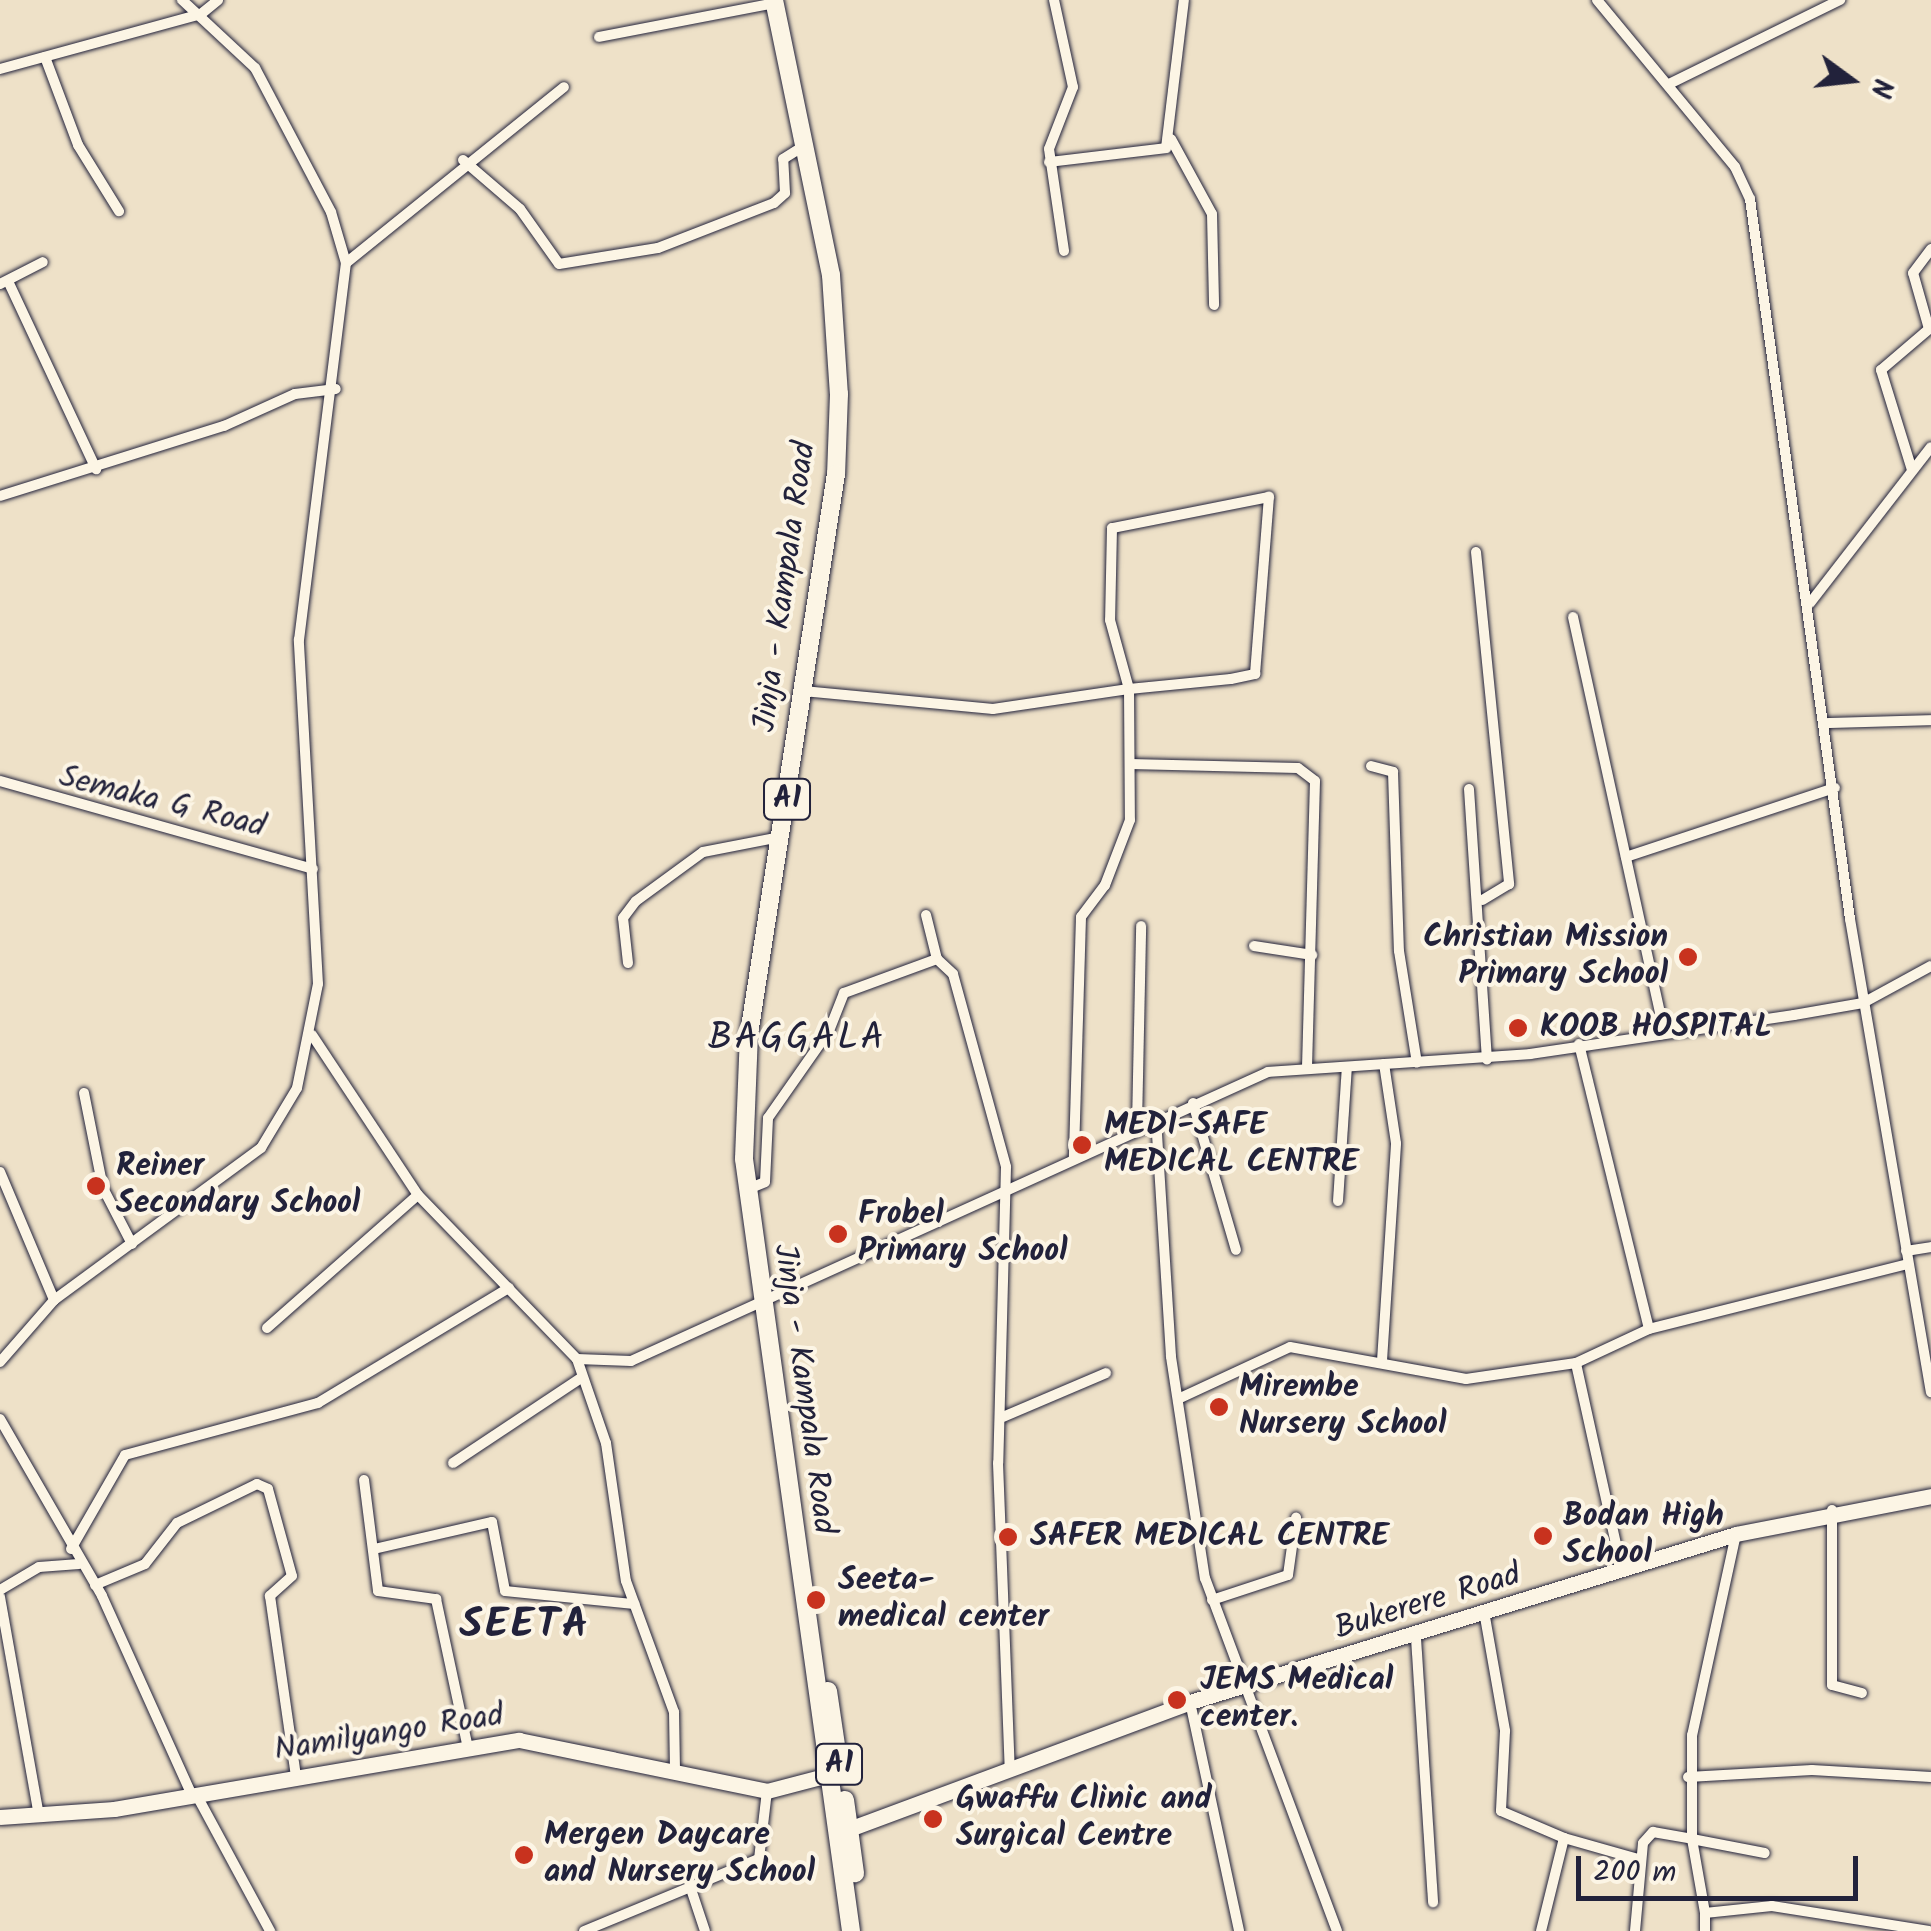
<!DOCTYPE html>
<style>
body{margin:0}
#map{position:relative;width:1931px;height:1931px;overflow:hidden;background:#eee1c8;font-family:Kalam,sans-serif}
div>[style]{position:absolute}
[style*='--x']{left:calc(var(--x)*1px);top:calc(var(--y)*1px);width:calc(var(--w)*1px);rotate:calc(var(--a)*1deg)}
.roads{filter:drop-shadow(0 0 2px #22223b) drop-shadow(0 0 2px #22223b)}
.minor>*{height:10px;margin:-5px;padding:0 5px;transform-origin:5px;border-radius:5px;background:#fcf5e5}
.secondary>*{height:15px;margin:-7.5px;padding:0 7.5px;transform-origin:7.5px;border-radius:7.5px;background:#fcf5e5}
.trunk>*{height:18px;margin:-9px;padding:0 9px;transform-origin:9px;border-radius:9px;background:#fcf5e5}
.dots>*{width:28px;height:28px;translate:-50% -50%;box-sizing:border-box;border:5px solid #fcf5e5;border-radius:50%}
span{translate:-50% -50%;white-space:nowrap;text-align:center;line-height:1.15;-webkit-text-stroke:8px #fcf5e5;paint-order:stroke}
.shield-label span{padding:2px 8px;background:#fcf5e5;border:2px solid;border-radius:8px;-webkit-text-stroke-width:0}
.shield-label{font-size:30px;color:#22223b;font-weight:700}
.street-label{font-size:32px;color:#22223b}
.poi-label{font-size:32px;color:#22223b;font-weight:700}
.right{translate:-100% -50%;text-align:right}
.left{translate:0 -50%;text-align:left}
.quarter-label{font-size:38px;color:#22223b;letter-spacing:2.5px}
.district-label{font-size:42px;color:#22223b;font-weight:700;letter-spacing:2.5px}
.north{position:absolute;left:1801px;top:30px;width:100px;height:100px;-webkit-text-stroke:8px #fcf5e5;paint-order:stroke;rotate:105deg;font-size:28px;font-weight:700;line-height:40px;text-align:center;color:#22223b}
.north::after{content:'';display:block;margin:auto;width:35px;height:45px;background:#22223b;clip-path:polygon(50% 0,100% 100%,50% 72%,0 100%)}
.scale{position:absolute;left:1576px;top:1856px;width:282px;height:45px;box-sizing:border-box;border:5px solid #22223b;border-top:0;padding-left:12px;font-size:30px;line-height:35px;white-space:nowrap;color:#22223b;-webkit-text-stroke:8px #fcf5e5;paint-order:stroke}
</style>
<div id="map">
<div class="roads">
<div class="minor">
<i style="--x:1054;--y:0;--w:89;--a:77.7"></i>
<i style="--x:1073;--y:87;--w:66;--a:111.2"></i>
<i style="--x:1049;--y:149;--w:103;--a:81.6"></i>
<i style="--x:1597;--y:0;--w:217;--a:50.4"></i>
<i style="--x:1735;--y:167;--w:35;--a:65"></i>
<i style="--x:1750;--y:199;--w:727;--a:82.09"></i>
<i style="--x:1850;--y:919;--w:480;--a:80.3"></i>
<i style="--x:599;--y:37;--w:179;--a:-10.9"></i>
<i style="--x:45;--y:57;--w:94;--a:69.4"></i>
<i style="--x:78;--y:145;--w:78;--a:58.2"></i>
<i style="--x:0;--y:69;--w:208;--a:-15.3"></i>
<i style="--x:201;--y:14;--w:22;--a:-39"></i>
<i style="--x:1669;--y:84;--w:191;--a:-26.2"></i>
<i style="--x:1171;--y:139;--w:85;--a:61.3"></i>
<i style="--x:1212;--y:214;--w:91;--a:88.7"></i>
<i style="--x:463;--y:160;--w:75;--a:40.7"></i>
<i style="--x:520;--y:209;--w:67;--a:54.7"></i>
<i style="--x:559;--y:264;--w:100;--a:-9.2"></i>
<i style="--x:658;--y:248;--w:124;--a:-21.2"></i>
<i style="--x:774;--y:203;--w:15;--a:-42"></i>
<i style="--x:785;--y:193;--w:34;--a:-93"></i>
<i style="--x:783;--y:159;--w:25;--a:-32"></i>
<i style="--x:1049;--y:162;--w:118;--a:-6.8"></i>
<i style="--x:1166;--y:148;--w:149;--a:-83.1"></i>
<i style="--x:346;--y:263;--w:280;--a:-38.9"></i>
<i style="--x:8;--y:281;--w:208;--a:64.9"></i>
<i style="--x:0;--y:284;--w:48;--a:-27.1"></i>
<i style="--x:1912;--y:470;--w:105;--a:-107.2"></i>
<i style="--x:1881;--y:370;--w:63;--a:-40.5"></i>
<i style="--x:1929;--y:329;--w:58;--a:-105.9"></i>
<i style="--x:1913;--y:273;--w:30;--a:-53"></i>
<i style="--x:0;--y:496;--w:235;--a:-17.4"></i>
<i style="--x:224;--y:426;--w:78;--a:-24.3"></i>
<i style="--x:295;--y:394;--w:41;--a:-7"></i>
<i style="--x:1476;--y:552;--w:334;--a:84.3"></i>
<i style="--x:1509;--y:884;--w:31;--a:149"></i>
<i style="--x:1810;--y:603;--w:197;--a:-52.2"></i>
<i style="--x:1573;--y:617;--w:424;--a:77.6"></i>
<i style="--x:803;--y:691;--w:191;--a:5.4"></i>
<i style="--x:993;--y:709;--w:137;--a:-8.4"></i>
<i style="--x:1129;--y:689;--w:102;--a:-5.6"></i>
<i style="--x:1231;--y:679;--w:25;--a:-12"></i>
<i style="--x:1255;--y:674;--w:178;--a:-85.5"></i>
<i style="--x:1269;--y:497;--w:160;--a:168.8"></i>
<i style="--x:1112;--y:528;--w:92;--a:91.2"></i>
<i style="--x:1110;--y:620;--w:72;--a:74.6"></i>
<i style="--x:1129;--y:689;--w:131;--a:89.6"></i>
<i style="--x:1130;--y:820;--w:70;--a:111"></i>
<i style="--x:1105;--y:885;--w:40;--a:127"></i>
<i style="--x:1081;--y:917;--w:241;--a:91.7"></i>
<i style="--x:1826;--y:723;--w:105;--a:-1.6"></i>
<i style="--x:1130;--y:764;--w:168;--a:1.4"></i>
<i style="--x:1298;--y:768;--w:21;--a:37"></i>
<i style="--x:1315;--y:781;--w:287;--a:91.6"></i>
<i style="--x:1371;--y:766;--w:23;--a:15"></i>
<i style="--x:1393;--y:772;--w:179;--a:88.1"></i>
<i style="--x:1399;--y:951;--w:113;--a:80.9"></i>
<i style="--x:0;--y:781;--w:325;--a:15.7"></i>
<i style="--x:1469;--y:789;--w:271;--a:86.2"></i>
<i style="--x:1626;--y:857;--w:220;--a:-18.3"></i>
<i style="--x:926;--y:915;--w:45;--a:76"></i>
<i style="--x:937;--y:959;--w:22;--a:43"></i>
<i style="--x:953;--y:974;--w:200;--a:74.6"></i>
<i style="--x:1006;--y:1167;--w:296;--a:91.5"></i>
<i style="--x:998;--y:1463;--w:308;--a:87.8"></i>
<i style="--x:1254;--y:946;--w:59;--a:8.8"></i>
<i style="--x:628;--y:963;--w:45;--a:-96.3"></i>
<i style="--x:623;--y:918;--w:21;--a:-53"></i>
<i style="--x:636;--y:901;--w:83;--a:-36.2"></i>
<i style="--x:703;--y:852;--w:78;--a:-11"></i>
<i style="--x:312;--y:1035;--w:192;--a:56.5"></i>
<i style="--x:418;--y:1195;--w:228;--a:45.9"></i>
<i style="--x:577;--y:1359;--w:54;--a:2.1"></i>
<i style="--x:631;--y:1361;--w:699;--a:-24.4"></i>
<i style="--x:1268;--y:1072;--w:263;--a:-3.9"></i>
<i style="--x:1530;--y:1054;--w:267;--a:-8.4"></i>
<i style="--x:1794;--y:1015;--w:70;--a:-9.9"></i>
<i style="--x:1863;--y:1003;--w:77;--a:-28.6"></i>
<i style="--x:1579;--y:1044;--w:293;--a:76.2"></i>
<i style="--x:84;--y:1093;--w:97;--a:78.7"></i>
<i style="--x:103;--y:1188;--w:63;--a:62.6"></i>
<i style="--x:1193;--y:1103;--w:153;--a:73.7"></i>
<i style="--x:1156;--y:1118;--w:239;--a:86.4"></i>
<i style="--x:1171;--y:1357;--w:224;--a:81.3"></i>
<i style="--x:1205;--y:1578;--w:377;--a:69.5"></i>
<i style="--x:1137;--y:1125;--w:199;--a:-88.8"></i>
<i style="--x:0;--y:1172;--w:139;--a:67.1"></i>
<i style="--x:748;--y:1189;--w:18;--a:-22"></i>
<i style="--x:765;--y:1182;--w:64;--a:-87.3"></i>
<i style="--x:768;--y:1118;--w:106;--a:-55"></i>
<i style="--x:829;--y:1031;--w:41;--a:-68.5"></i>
<i style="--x:844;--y:993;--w:99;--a:-20.1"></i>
<i style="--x:1338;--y:1201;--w:134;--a:-86.2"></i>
<i style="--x:1906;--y:1251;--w:25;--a:-9"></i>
<i style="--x:267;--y:1328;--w:201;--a:-41.4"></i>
<i style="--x:577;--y:1359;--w:89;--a:71"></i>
<i style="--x:606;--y:1443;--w:139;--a:81.8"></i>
<i style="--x:626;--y:1581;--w:140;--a:69.9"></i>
<i style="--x:674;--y:1712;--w:56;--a:89"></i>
<i style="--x:1382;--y:1361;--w:218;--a:-86.3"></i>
<i style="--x:1396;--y:1143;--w:80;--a:-98.6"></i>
<i style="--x:0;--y:1362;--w:82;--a:-48.9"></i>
<i style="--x:54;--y:1300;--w:257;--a:-36.3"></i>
<i style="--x:261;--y:1148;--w:70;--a:-59"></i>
<i style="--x:297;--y:1088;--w:106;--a:-78.6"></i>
<i style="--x:318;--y:984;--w:345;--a:-93.2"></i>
<i style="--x:299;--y:640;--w:380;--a:-82.9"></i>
<i style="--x:346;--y:263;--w:53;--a:-106.4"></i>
<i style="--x:331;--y:212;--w:163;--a:-117.8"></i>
<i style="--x:255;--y:68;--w:100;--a:-137"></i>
<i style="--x:1178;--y:1399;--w:123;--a:-24.9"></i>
<i style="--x:1290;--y:1347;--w:179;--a:10.3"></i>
<i style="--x:1466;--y:1379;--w:111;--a:-8.3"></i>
<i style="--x:1003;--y:1417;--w:112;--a:-23.1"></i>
<i style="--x:0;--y:1419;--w:204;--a:60"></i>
<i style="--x:102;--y:1596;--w:218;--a:65.7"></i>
<i style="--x:453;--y:1463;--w:154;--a:-33.6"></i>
<i style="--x:364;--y:1480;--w:112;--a:82.8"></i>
<i style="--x:378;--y:1591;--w:59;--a:7.9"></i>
<i style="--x:436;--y:1599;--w:148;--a:77.9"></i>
<i style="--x:1832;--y:1510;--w:175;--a:90"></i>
<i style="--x:1832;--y:1685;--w:31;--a:15"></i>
<i style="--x:1736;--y:1534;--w:206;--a:102.3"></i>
<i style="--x:1692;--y:1735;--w:104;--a:90"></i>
<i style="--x:1692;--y:1839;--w:74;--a:10.9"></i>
<i style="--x:71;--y:1549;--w:108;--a:-60.1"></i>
<i style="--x:125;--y:1455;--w:200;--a:-15.1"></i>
<i style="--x:318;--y:1403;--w:223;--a:-31.1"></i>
<i style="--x:374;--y:1549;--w:121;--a:-12.9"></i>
<i style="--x:492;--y:1522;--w:70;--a:79.3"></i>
<i style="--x:505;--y:1591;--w:130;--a:5.8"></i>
<i style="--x:1622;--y:1571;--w:213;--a:-102.5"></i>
<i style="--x:1576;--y:1363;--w:81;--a:-25"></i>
<i style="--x:1649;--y:1329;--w:267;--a:-14.1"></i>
<i style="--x:95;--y:1585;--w:54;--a:-22.8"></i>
<i style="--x:145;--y:1564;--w:52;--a:-52"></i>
<i style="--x:177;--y:1523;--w:89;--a:-26"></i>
<i style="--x:257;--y:1484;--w:12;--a:24"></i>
<i style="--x:268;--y:1489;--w:90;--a:74.6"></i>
<i style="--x:292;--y:1576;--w:30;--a:138"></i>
<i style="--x:270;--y:1596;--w:183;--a:81.8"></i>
<i style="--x:0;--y:1590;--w:45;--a:-30.5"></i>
<i style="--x:39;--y:1567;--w:40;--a:-4.3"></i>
<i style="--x:0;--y:1597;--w:222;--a:79.9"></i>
<i style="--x:1212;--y:1600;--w:80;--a:-18.2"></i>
<i style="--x:1288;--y:1575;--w:58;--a:-82"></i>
<i style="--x:1485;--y:1617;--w:116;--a:80"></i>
<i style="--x:1505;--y:1731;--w:80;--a:92.9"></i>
<i style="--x:1501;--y:1811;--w:69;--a:23.2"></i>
<i style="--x:1564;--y:1838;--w:96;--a:103.9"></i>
<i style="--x:1416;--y:1638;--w:265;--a:86.3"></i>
<i style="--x:1190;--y:1702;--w:234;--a:77.9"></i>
<i style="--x:1688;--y:1777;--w:124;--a:-3.2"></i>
<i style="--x:1812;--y:1770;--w:119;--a:3.4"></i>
<i style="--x:196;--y:1794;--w:156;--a:61.6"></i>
<i style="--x:1564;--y:1838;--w:80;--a:15.9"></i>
<i style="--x:691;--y:1889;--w:44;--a:71.6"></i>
<i style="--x:584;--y:1931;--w:189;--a:-22.4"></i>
<i style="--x:759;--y:1859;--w:68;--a:-83.3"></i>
<i style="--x:1635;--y:1931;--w:88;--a:-84.8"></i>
<i style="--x:1643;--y:1843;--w:15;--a:-48"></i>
<i style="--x:1653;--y:1832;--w:40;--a:10"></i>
<i style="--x:1692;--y:1839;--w:75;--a:80"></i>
<i style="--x:1705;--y:1913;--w:67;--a:-6"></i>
<i style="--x:1772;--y:1906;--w:159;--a:9"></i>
<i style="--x:1705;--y:1931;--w:18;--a:-90"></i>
</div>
<div class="secondary">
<i style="--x:0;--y:1817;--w:114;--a:-4"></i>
<i style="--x:114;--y:1809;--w:411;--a:-9.7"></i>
<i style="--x:519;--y:1740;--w:253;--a:11.6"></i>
<i style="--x:767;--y:1791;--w:75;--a:-14.6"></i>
<i style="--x:841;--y:1832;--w:372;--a:-20.4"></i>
<i style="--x:1190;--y:1702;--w:571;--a:-17.1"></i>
<i style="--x:1736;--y:1534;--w:199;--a:-11"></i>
</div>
<div class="trunk">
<i style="--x:774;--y:0;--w:281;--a:78.3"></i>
<i style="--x:831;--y:275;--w:119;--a:86.2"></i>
<i style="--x:839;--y:394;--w:80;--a:92.1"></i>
<i style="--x:836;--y:474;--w:567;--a:98.83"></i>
<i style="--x:749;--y:1034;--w:125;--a:92.3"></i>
<i style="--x:744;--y:1159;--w:779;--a:82.11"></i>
<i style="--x:828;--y:1691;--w:69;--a:81.6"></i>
<i style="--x:845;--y:1800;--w:74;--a:82.2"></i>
</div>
</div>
<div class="dots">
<i style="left:1688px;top:957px;background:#c8321e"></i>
<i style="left:1518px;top:1028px;background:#c8321e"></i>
<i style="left:1082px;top:1145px;background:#c8321e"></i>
<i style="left:96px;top:1186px;background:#c8321e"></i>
<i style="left:838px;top:1234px;background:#c8321e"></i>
<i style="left:1219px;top:1407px;background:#c8321e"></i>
<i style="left:1543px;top:1536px;background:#c8321e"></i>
<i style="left:1008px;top:1537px;background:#c8321e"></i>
<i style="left:816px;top:1600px;background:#c8321e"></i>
<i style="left:1177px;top:1700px;background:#c8321e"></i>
<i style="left:933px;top:1819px;background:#c8321e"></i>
<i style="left:524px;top:1855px;background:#c8321e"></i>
</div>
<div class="shield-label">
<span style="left:787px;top:799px">A1</span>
<span style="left:839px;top:1764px">A1</span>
</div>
<div class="street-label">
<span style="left:786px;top:587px;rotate:-82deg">Jinja - Kampala Road</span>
<span style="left:162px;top:803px;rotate:14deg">Semaka G Road</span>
<span style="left:803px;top:1389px;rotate:82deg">Jinja - Kampala Road</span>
<span style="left:1428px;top:1603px;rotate:-17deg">Bukerere Road</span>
<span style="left:389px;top:1734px;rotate:-9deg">Namilyango Road</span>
</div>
<div class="poi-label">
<span class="right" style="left:1668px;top:957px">Christian Mission<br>Primary School</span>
<span class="left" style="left:1540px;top:1028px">KOOB HOSPITAL</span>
<span class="left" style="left:1104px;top:1145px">MEDI-SAFE<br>MEDICAL CENTRE</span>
<span class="left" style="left:116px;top:1186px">Reiner<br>Secondary School</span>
<span class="left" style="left:858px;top:1234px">Frobel<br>Primary School</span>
<span class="left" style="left:1239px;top:1407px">Mirembe<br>Nursery School</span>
<span class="left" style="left:1563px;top:1536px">Bodan High<br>School</span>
<span class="left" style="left:1030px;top:1537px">SAFER MEDICAL CENTRE</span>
<span class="left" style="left:838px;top:1600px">Seeta-<br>medical center</span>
<span class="left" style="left:1200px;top:1700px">JEMS Medical<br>center.</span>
<span class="left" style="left:956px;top:1819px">Gwaffu Clinic and<br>Surgical Centre</span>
<span class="left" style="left:544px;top:1855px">Mergen Daycare<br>and Nursery School</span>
</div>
<div class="quarter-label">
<span style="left:797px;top:1040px">BAGGALA</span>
</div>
<div class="district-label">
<span style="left:525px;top:1626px">SEETA</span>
</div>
<div class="north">N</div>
<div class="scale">200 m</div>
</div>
